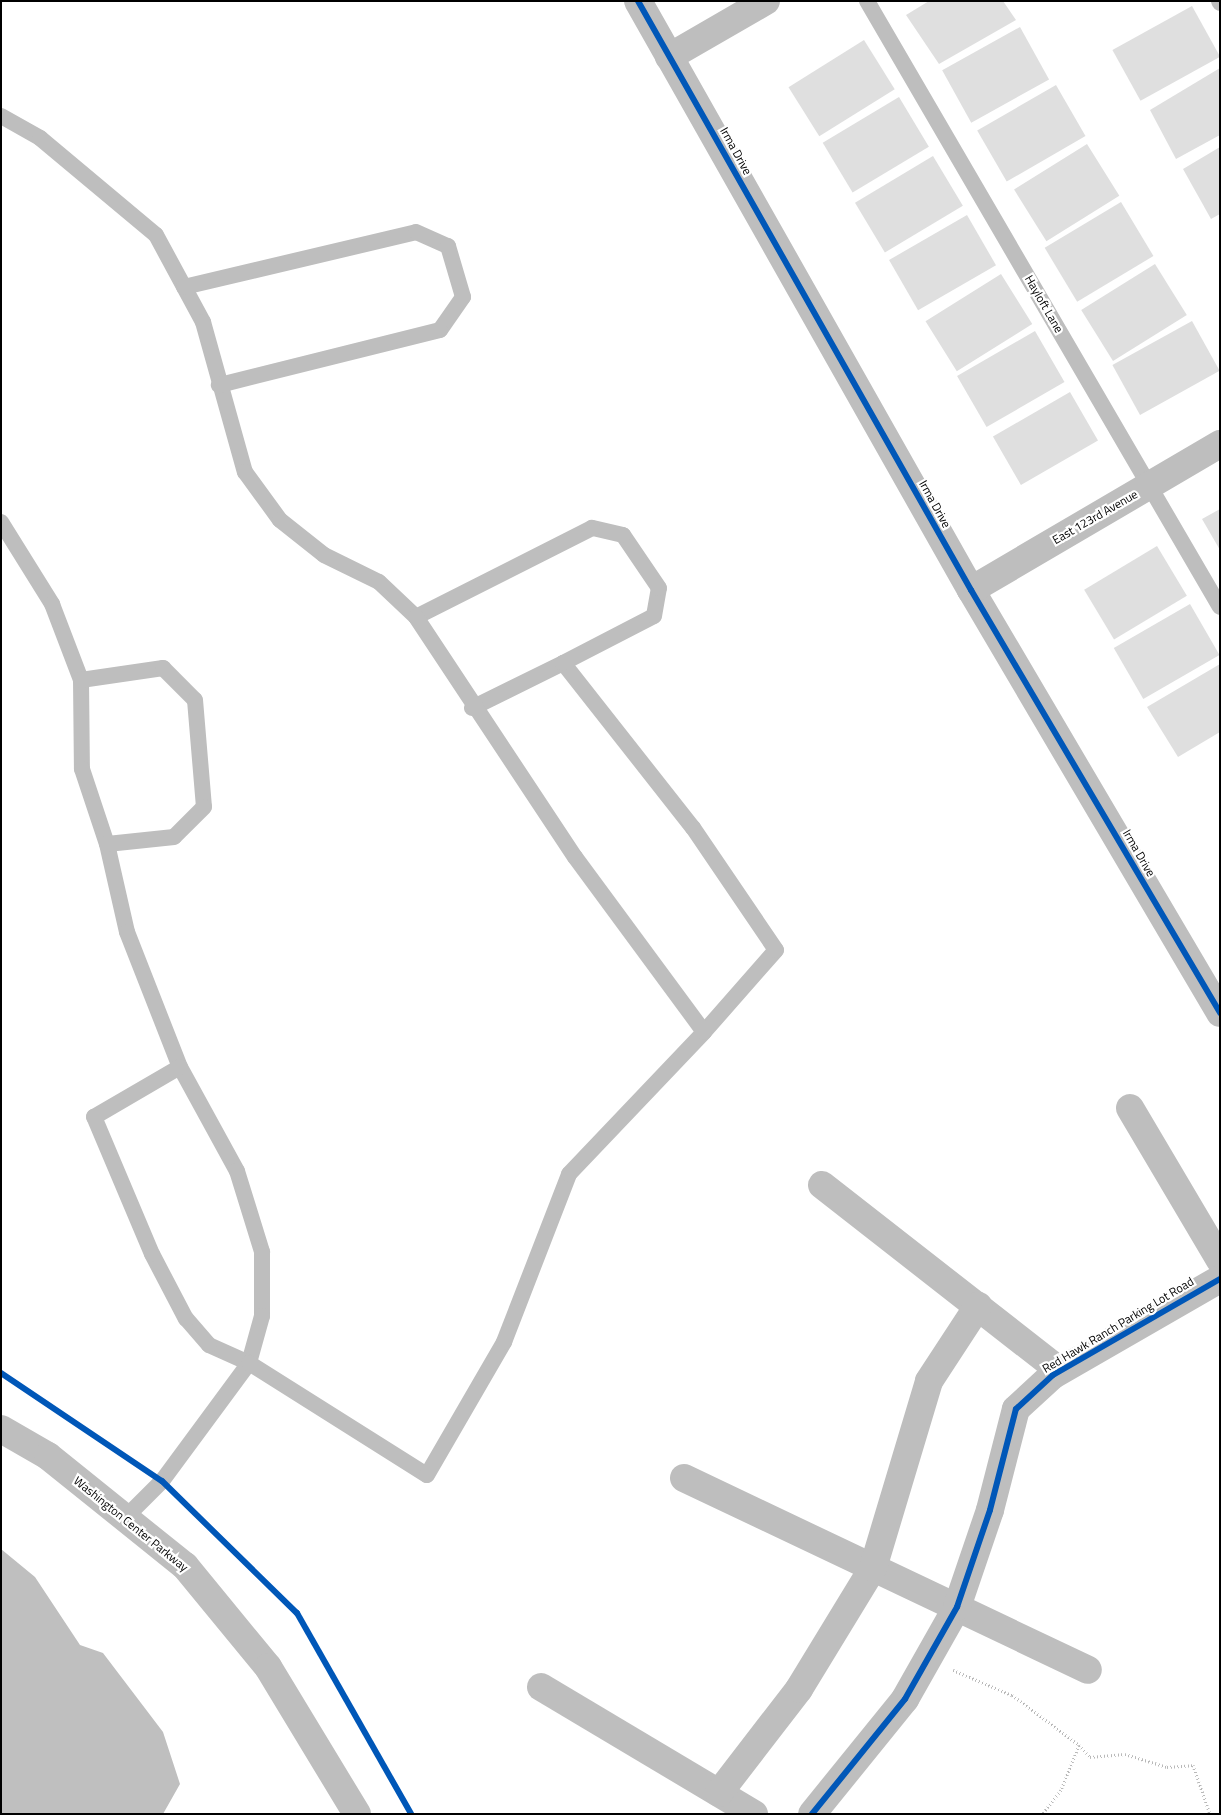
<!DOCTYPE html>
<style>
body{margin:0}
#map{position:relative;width:1221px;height:1815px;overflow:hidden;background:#fff;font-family:"Titillium Web",sans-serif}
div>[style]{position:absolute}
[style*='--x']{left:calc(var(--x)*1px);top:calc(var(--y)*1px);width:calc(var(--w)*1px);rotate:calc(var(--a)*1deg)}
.water>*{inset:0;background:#bfbfbf}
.building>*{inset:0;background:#dfdfdf;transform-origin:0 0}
.path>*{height:3px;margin-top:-1.5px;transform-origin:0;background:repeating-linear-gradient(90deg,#b9b9b9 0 1px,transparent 0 3.5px)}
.service>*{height:16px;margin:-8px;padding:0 8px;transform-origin:8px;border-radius:8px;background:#bebebe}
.minor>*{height:28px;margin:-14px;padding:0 14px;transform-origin:14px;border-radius:14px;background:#bebebe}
.cycleway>*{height:6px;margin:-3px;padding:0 3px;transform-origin:3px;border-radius:3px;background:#0057b8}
span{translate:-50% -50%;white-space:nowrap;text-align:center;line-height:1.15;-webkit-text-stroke:4.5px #fff;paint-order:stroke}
.street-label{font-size:12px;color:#000}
.frame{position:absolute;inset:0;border:2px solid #000;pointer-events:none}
</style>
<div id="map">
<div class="water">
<i style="clip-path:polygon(1px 1549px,35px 1577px,80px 1645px,103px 1653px,163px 1732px,180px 1784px,163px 1814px,1px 1814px)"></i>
</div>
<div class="building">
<i style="clip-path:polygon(929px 1px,1003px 1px,1016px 20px,939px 64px,906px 15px)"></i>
<i style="left:1192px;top:6px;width:58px;height:91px;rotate:61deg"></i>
<i style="left:1020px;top:27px;width:60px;height:89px;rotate:61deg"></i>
<i style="left:864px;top:40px;width:58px;height:89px;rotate:58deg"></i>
<i style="clip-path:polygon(1220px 68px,1220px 135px,1176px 159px,1150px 110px)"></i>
<i style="left:1056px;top:85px;width:59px;height:91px;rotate:60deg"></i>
<i style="left:899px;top:97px;width:58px;height:89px;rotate:59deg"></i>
<i style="left:1087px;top:144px;width:61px;height:86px;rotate:58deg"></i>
<i style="clip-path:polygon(1220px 147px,1220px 214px,1211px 219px,1183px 169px)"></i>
<i style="left:933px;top:156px;width:58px;height:91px;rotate:59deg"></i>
<i style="left:1121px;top:202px;width:63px;height:89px;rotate:59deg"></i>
<i style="left:967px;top:215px;width:58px;height:90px;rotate:60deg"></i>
<i style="left:1155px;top:264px;width:60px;height:87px;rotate:58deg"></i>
<i style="left:1001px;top:274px;width:59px;height:89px;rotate:58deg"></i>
<i style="left:1192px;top:321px;width:57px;height:91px;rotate:61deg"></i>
<i style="left:1035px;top:331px;width:59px;height:90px;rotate:60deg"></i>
<i style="left:1070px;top:392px;width:56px;height:89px;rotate:60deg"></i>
<i style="clip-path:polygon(1220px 509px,1220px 550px,1202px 519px)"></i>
<i style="left:1157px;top:546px;width:58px;height:85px;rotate:59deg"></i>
<i style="left:1190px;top:604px;width:59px;height:88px;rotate:60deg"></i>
<i style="clip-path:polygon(1220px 664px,1220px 732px,1178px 757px,1147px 707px)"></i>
</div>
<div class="path">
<i style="--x:953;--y:1670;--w:64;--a:23"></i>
<i style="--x:1012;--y:1695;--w:84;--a:36.7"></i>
<i style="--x:1079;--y:1745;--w:48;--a:111.8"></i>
<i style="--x:1061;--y:1790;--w:31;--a:128"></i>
<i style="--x:1079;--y:1745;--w:16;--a:47"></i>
<i style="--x:1090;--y:1757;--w:35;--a:-5"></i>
<i style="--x:1125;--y:1754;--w:44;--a:17.2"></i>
<i style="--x:1167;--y:1767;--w:26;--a:-4"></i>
<i style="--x:1193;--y:1765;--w:52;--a:70.9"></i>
</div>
<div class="service">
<i style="--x:867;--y:1;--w:701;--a:59.78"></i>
<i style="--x:1219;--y:1;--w:2;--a:63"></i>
<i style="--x:1;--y:116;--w:45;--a:29.4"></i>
<i style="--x:40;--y:138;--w:151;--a:39.9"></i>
<i style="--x:156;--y:235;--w:99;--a:61.6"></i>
<i style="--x:203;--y:322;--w:156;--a:74.4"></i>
<i style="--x:245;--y:472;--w:59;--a:53.9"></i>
<i style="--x:280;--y:520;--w:56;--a:38.5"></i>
<i style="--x:324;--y:555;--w:61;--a:26.1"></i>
<i style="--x:379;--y:582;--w:51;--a:43.4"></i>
<i style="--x:184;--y:287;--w:238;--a:-13.3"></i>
<i style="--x:416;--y:232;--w:35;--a:24"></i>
<i style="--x:448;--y:246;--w:53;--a:73.6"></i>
<i style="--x:463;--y:297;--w:40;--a:124.9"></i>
<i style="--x:440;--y:330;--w:228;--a:166"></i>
<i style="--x:1;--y:522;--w:97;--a:58.1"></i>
<i style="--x:52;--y:604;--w:81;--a:69.1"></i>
<i style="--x:81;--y:680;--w:89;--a:89.4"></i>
<i style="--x:82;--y:769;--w:79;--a:71.6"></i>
<i style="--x:107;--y:844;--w:90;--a:77.2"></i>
<i style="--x:127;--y:932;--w:145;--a:68.6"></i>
<i style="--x:180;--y:1067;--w:119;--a:61.3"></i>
<i style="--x:237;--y:1171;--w:85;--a:72.8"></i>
<i style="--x:262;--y:1252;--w:64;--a:90"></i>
<i style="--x:262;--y:1316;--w:49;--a:105.5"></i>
<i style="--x:249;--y:1363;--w:44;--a:-155.8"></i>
<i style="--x:209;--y:1345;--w:35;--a:-131"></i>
<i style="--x:186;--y:1319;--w:73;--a:-117.6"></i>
<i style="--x:152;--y:1254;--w:149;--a:-112.9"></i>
<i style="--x:94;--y:1117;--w:99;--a:-30.2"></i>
<i style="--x:81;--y:680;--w:83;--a:-8.3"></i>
<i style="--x:163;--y:668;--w:45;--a:45"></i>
<i style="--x:195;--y:700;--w:107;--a:85.2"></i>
<i style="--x:204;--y:807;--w:42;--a:135"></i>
<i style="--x:174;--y:837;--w:67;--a:174"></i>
<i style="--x:472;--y:708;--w:102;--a:-26.3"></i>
<i style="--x:125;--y:1518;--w:52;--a:-45"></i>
<i style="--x:162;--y:1481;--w:147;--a:-53.6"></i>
<i style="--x:249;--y:1363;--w:210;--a:32.2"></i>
<i style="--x:427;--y:1475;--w:154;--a:-59.9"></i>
<i style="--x:504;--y:1342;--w:180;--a:-68.8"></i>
<i style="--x:569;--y:1174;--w:196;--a:-46.4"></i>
<i style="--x:704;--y:1032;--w:109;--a:-48.7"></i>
<i style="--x:776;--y:950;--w:148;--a:-124.2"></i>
<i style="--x:693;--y:828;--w:210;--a:-128.2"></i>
<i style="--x:563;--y:663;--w:102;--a:-27.3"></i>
<i style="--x:654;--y:616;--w:28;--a:-80"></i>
<i style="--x:659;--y:588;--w:64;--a:-124.2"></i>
<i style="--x:623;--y:535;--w:32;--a:-167"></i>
<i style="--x:592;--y:528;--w:197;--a:153.2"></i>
<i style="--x:416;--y:617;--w:288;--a:56.5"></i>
<i style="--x:575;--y:857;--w:217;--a:53.6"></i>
</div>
<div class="minor">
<i style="--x:638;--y:1;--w:677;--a:60.52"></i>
<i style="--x:971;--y:590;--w:491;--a:59.5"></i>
<i style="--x:669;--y:57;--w:112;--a:-30"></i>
<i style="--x:971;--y:590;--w:289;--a:-30.4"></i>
<i style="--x:1130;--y:1108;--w:177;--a:59.4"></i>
<i style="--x:822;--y:1185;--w:301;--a:38"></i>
<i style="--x:1;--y:1429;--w:54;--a:29.9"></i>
<i style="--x:48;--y:1456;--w:176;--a:38.8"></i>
<i style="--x:185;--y:1566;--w:131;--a:50.6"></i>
<i style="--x:268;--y:1667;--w:172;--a:58.8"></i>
<i style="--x:684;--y:1478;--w:447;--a:25.4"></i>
<i style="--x:541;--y:1687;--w:248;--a:30.8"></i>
<i style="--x:719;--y:1793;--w:131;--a:-52.4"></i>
<i style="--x:799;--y:1689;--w:142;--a:-58.6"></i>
<i style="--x:873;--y:1568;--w:195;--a:-73.3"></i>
<i style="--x:929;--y:1381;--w:90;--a:-56.8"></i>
<i style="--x:812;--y:1814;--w:148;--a:-51"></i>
<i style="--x:905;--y:1699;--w:106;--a:-60.5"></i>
<i style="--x:957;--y:1607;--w:102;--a:-71.2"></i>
<i style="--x:990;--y:1510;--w:104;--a:-75.6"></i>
<i style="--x:1016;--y:1409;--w:50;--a:-42.6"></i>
<i style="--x:1053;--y:1375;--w:193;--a:-29.9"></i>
</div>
<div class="cycleway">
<i style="--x:638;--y:1;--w:677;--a:60.52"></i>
<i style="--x:971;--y:590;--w:491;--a:59.5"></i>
<i style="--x:1;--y:1373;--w:194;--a:33.9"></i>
<i style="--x:162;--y:1481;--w:189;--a:44.4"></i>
<i style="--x:297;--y:1613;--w:231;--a:60.4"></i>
<i style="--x:812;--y:1814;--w:148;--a:-51"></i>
<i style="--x:905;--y:1699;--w:106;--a:-60.5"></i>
<i style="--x:957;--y:1607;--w:102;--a:-71.2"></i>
<i style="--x:990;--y:1510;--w:104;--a:-75.6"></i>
<i style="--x:1016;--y:1409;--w:50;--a:-42.6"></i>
<i style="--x:1053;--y:1375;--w:193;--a:-29.9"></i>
</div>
<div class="street-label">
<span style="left:736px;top:151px;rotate:61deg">Irma Drive</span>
<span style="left:1044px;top:304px;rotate:60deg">Hayloft Lane</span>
<span style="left:935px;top:504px;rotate:61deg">Irma Drive</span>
<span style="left:1095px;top:517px;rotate:-30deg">East 123rd Avenue</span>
<span style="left:1139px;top:853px;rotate:60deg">Irma Drive</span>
<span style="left:1118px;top:1325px;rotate:-31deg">Red Hawk Ranch Parking Lot Road</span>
<span style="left:131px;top:1524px;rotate:39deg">Washington Center Parkway</span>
</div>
<div class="frame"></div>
</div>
